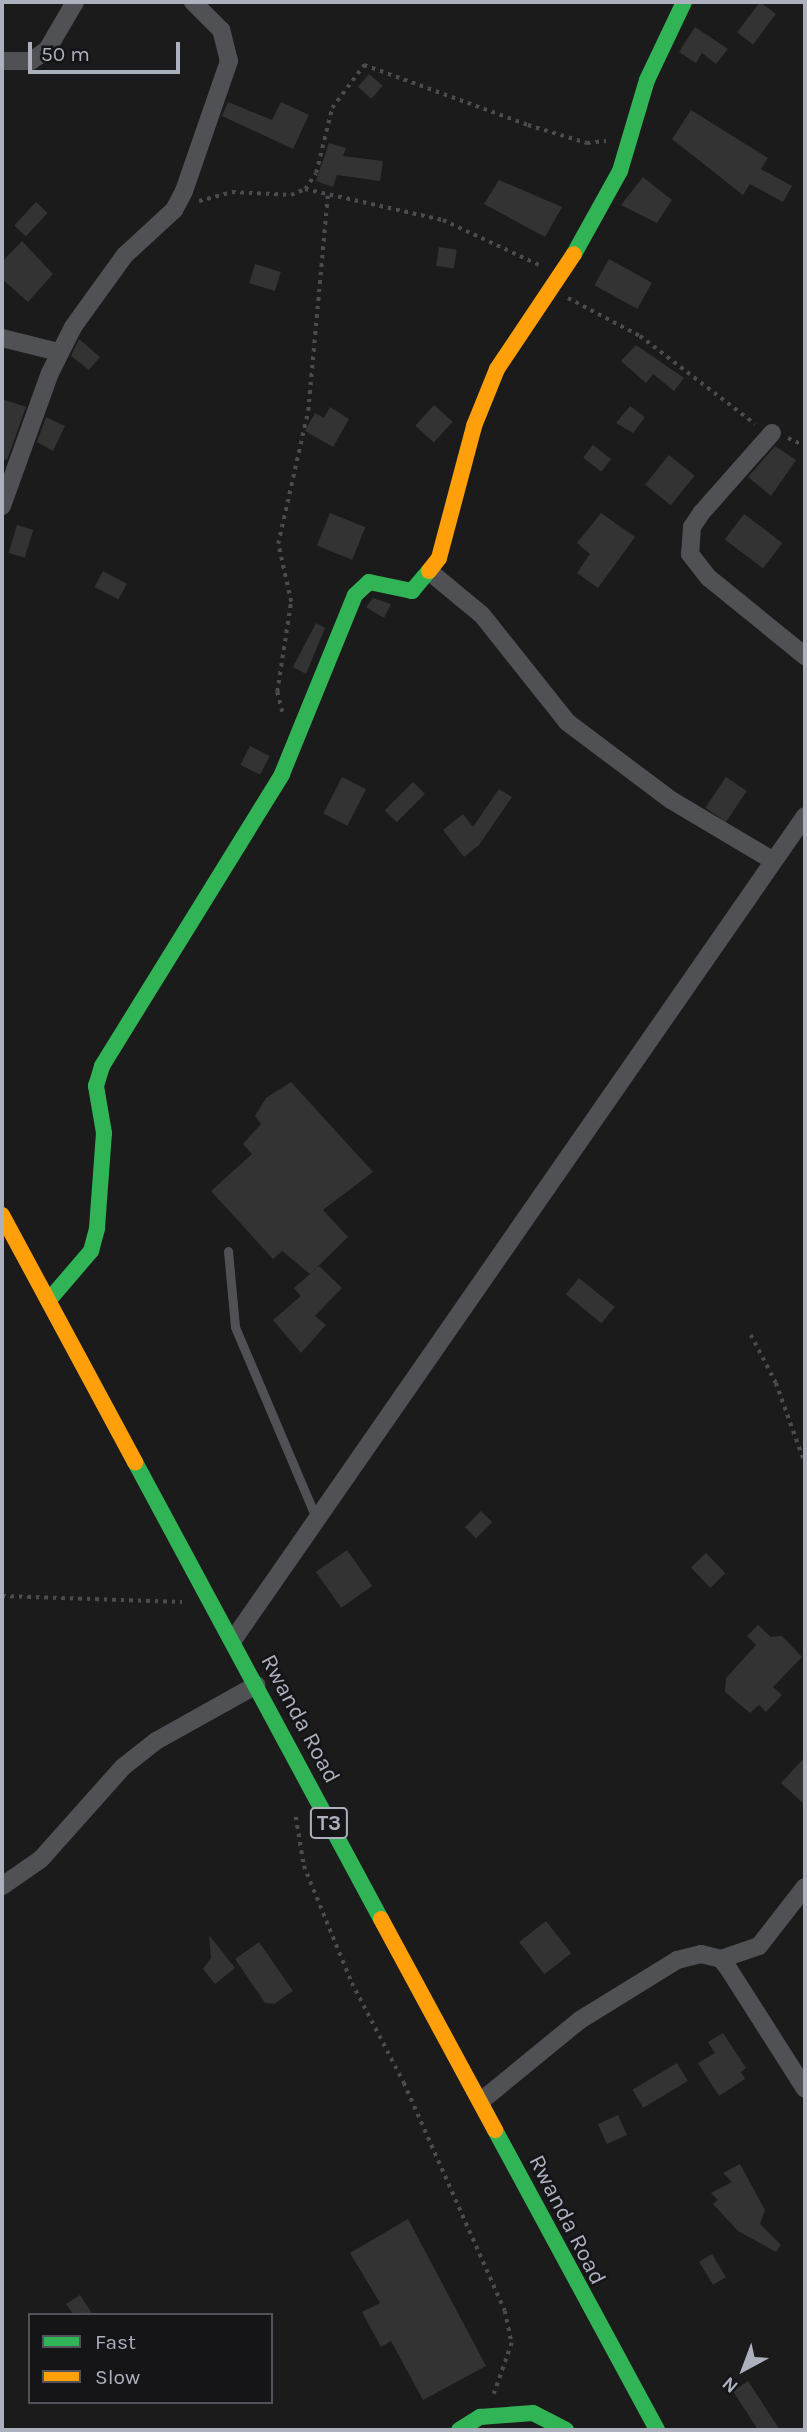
<!DOCTYPE html>
<style>
body{margin:0}
#map{position:relative;width:807px;height:2432px;overflow:hidden;background:#1b1b1c;font-family:Karla,sans-serif}
div>[style]{position:absolute}
[style*='--x']{left:calc(var(--x)*1px);top:calc(var(--y)*1px);width:calc(var(--w)*1px);rotate:calc(var(--a)*1deg)}
.building>*{inset:0;background:#333334;transform-origin:0 0}
.path>*{height:3.5px;margin-top:-1.75px;transform-origin:0;background:repeating-linear-gradient(90deg,#4b4c4f 0 3.5px,transparent 0 8.5px)}
.lane>*{height:9px;margin:-4.5px;padding:0 4.5px;transform-origin:4.5px;border-radius:4.5px;background:#4f5155}
.street>*{height:18px;margin:-9px;padding:0 9px;transform-origin:9px;border-radius:9px;background:#4f5155}
.fast>*{height:16px;margin:-8px;padding:0 8px;transform-origin:8px;border-radius:8px;background:#30b455}
.slow>*{height:16px;margin:-8px;padding:0 8px;transform-origin:8px;border-radius:8px;background:#ff9f0a}
span{translate:-50% -50%;white-space:nowrap;text-align:center;line-height:1.15;-webkit-text-stroke:5px #151518;paint-order:stroke}
.shield-label span{padding:2px 5px;background:#151518;border:2px solid;border-radius:5px;-webkit-text-stroke-width:0}
.shield-label{font-size:21px;color:#adb1bd;font-weight:700}
.street-label{font-size:23px;color:#adb1bd}
.frame{position:absolute;inset:0;border:4px solid #adb1bd;pointer-events:none}
.legend{position:absolute;left:28px;top:2313px;width:245px;height:91px;box-sizing:border-box;background:#151518;border:2px solid #52535a;margin:0;padding:9px 12px;list-style:none;font-size:21px;color:#adb1bd}
.legend li{display:flex;align-items:center;gap:14px;height:35px}
.legend b{width:35px;border:2px solid #52535a}
.north{position:absolute;left:709px;top:2334px;width:70px;height:70px;-webkit-text-stroke:5px #151518;paint-order:stroke;rotate:221deg;font-size:19px;font-weight:700;line-height:28px;text-align:center;color:#adb1bd}
.north::after{content:'';display:block;margin:auto;width:24px;height:32px;background:#adb1bd;clip-path:polygon(50% 0,100% 100%,50% 72%,0 100%)}
.scale{position:absolute;left:28px;top:42px;width:152px;height:32px;box-sizing:border-box;border:4px solid #adb1bd;border-top:0;padding-left:9px;font-size:21px;line-height:24px;white-space:nowrap;color:#adb1bd;-webkit-text-stroke:5px #151518;paint-order:stroke}
</style>
<div id="map">
<div class="building">
<i style="left:760px;top:2px;width:20px;height:38px;rotate:37deg"></i>
<i style="clip-path:polygon(695px 27px,728px 49px,716px 64px,702px 53px,696px 63px,679px 52px)"></i>
<i style="left:369px;top:74px;width:18px;height:17px;rotate:41deg"></i>
<i style="clip-path:polygon(228px 102px,272px 120px,281px 102px,309px 115px,293px 149px,222px 116px)"></i>
<i style="clip-path:polygon(691px 110px,768px 158px,761px 169px,792px 186px,783px 202px,750px 184px,743px 195px,672px 139px)"></i>
<i style="clip-path:polygon(329px 143px,346px 148px,343px 156px,383px 161px,380px 181px,337px 175px,333px 187px,316px 181px)"></i>
<i style="clip-path:polygon(643px 177px,672px 200px,657px 223px,621px 205px)"></i>
<i style="clip-path:polygon(499px 180px,562px 207px,545px 237px,484px 204px)"></i>
<i style="left:36px;top:202px;width:16px;height:32px;rotate:43deg"></i>
<i style="clip-path:polygon(22px 241px,53px 274px,28px 302px,2px 279px,2px 262px)"></i>
<i style="left:439px;top:247px;width:18px;height:19px;rotate:9deg"></i>
<i style="left:609px;top:259px;width:49px;height:30px;rotate:29deg"></i>
<i style="left:255px;top:264px;width:27px;height:20px;rotate:17deg"></i>
<i style="clip-path:polygon(79px 339px,100px 357px,89px 370px,71px 356px)"></i>
<i style="clip-path:polygon(636px 345px,684px 378px,674px 391px,653px 374px,646px 383px,621px 361px)"></i>
<i style="clip-path:polygon(2px 399px,26px 407px,7px 460px,2px 459px)"></i>
<i style="left:434px;top:405px;width:25px;height:28px;rotate:42deg"></i>
<i style="clip-path:polygon(630px 406px,645px 417px,633px 433px,616px 423px)"></i>
<i style="clip-path:polygon(330px 407px,349px 419px,333px 447px,305px 431px,315px 413px,324px 418px)"></i>
<i style="clip-path:polygon(46px 417px,65px 426px,53px 451px,37px 442px)"></i>
<i style="left:593px;top:445px;width:23px;height:16px;rotate:38deg"></i>
<i style="clip-path:polygon(775px 446px,796px 460px,771px 496px,748px 477px)"></i>
<i style="left:669px;top:455px;width:33px;height:38px;rotate:39deg"></i>
<i style="left:330px;top:513px;width:38px;height:35px;rotate:22deg"></i>
<i style="clip-path:polygon(601px 513px,635px 537px,598px 588px,577px 573px,590px 554px,577px 543px)"></i>
<i style="left:744px;top:514px;width:48px;height:32px;rotate:37deg"></i>
<i style="left:17px;top:525px;width:17px;height:29px;rotate:17deg"></i>
<i style="left:103px;top:571px;width:27px;height:18px;rotate:28deg"></i>
<i style="clip-path:polygon(373px 598px,391px 604px,384px 618px,366px 607px)"></i>
<i style="clip-path:polygon(316px 623px,325px 628px,306px 674px,293px 667px)"></i>
<i style="left:250px;top:746px;width:22px;height:21px;rotate:27deg"></i>
<i style="left:342px;top:777px;width:27px;height:41px;rotate:27deg"></i>
<i style="left:726px;top:777px;width:25px;height:37px;rotate:34deg"></i>
<i style="left:413px;top:782px;width:17px;height:40px;rotate:45deg"></i>
<i style="clip-path:polygon(499px 789px,512px 797px,479px 845px,464px 857px,443px 830px,463px 814px,473px 827px)"></i>
<i style="clip-path:polygon(291px 1082px,373px 1172px,323px 1210px,348px 1237px,310px 1274px,282px 1251px,273px 1259px,211px 1191px,252px 1154px,243px 1144px,261px 1124px,255px 1116px,266px 1098px)"></i>
<i style="clip-path:polygon(319px 1266px,342px 1288px,315px 1316px,326px 1325px,301px 1353px,273px 1320px,301px 1296px,294px 1288px)"></i>
<i style="left:579px;top:1278px;width:46px;height:21px;rotate:39deg"></i>
<i style="left:481px;top:1511px;width:16px;height:23px;rotate:45deg"></i>
<i style="left:347px;top:1550px;width:44px;height:38px;rotate:55deg"></i>
<i style="left:706px;top:1553px;width:28px;height:21px;rotate:46deg"></i>
<i style="clip-path:polygon(758px 1625px,771px 1637px,782px 1636px,802px 1657px,773px 1687px,782px 1695px,766px 1712px,759px 1705px,750px 1713px,725px 1692px,726px 1678px,756px 1645px,747px 1636px)"></i>
<i style="clip-path:polygon(805px 1757px,805px 1805px,781px 1783px)"></i>
<i style="left:546px;top:1921px;width:41px;height:34px;rotate:52deg"></i>
<i style="clip-path:polygon(209px 1935px,235px 1968px,215px 1984px,203px 1969px,211px 1958px)"></i>
<i style="clip-path:polygon(259px 1942px,293px 1991px,274px 2004px,265px 2003px,235px 1959px)"></i>
<i style="clip-path:polygon(723px 2033px,746px 2068px,741px 2072px,745px 2079px,719px 2096px,698px 2063px,715px 2053px,708px 2042px)"></i>
<i style="left:677px;top:2063px;width:21px;height:52px;rotate:59deg"></i>
<i style="left:618px;top:2115px;width:22px;height:22px;rotate:66deg"></i>
<i style="clip-path:polygon(740px 2164px,765px 2210px,760px 2224px,781px 2245px,776px 2252px,738px 2231px,713px 2204px,718px 2200px,711px 2193px,732px 2182px,723px 2173px)"></i>
<i style="clip-path:polygon(408px 2219px,486px 2366px,423px 2400px,391px 2341px,381px 2347px,362px 2312px,380px 2303px,350px 2253px)"></i>
<i style="left:712px;top:2254px;width:27px;height:15px;rotate:59deg"></i>
<i style="clip-path:polygon(80px 2295px,93px 2315px,74px 2315px,66px 2304px)"></i>
<i style="clip-path:polygon(748px 2381px,780px 2430px,758px 2430px,733px 2391px)"></i>
</div>
<div class="path">
<i style="--x:305;--y:189;--w:141;--a:12.7"></i>
<i style="--x:443;--y:220;--w:108;--a:25.1"></i>
<i style="--x:199;--y:201;--w:34;--a:-15"></i>
<i style="--x:232;--y:192;--w:59;--a:2.9"></i>
<i style="--x:291;--y:195;--w:15;--a:-23"></i>
<i style="--x:305;--y:189;--w:19;--a:-55"></i>
<i style="--x:316;--y:173;--w:67;--a:-76.2"></i>
<i style="--x:332;--y:108;--w:54;--a:-53.3"></i>
<i style="--x:364;--y:65;--w:175;--a:20.1"></i>
<i style="--x:528;--y:125;--w:62;--a:17"></i>
<i style="--x:587;--y:143;--w:19;--a:-6"></i>
<i style="--x:568;--y:298;--w:81;--a:27.8"></i>
<i style="--x:640;--y:336;--w:145;--a:37.4"></i>
<i style="--x:788;--y:438;--w:19;--a:25"></i>
<i style="--x:282;--y:712;--w:21;--a:-104"></i>
<i style="--x:277;--y:692;--w:91;--a:-81.2"></i>
<i style="--x:291;--y:602;--w:59;--a:-102.6"></i>
<i style="--x:278;--y:544;--w:136;--a:-77.3"></i>
<i style="--x:308;--y:411;--w:220;--a:-84.8"></i>
<i style="--x:751;--y:1335;--w:54;--a:62.5"></i>
<i style="--x:776;--y:1383;--w:85;--a:70.1"></i>
<i style="--x:2;--y:1596;--w:180;--a:1.9"></i>
<i style="--x:296;--y:1817;--w:50;--a:80.7"></i>
<i style="--x:304;--y:1866;--w:126;--a:67.7"></i>
<i style="--x:352;--y:1983;--w:113;--a:62.5"></i>
<i style="--x:404;--y:2083;--w:249;--a:66.1"></i>
<i style="--x:505;--y:2311;--w:33;--a:78"></i>
<i style="--x:512;--y:2343;--w:54;--a:109.4"></i>
</div>
<div class="lane">
<i style="--x:228;--y:1251;--w:76;--a:84.7"></i>
<i style="--x:235;--y:1327;--w:207;--a:67"></i>
</div>
<div class="street">
<i style="--x:2;--y:61;--w:29;--a:0"></i>
<i style="--x:31;--y:61;--w:19;--a:-35"></i>
<i style="--x:47;--y:50;--w:56;--a:-59.7"></i>
<i style="--x:2;--y:338;--w:58;--a:14"></i>
<i style="--x:772;--y:433;--w:106;--a:131.5"></i>
<i style="--x:702;--y:512;--w:18;--a:124"></i>
<i style="--x:692;--y:527;--w:27;--a:94"></i>
<i style="--x:690;--y:554;--w:31;--a:52"></i>
<i style="--x:709;--y:578;--w:124;--a:39.1"></i>
<i style="--x:2;--y:506;--w:141;--a:-70.2"></i>
<i style="--x:50;--y:373;--w:51;--a:-63.4"></i>
<i style="--x:73;--y:327;--w:89;--a:-54.2"></i>
<i style="--x:125;--y:255;--w:67;--a:-42.6"></i>
<i style="--x:174;--y:210;--w:21;--a:-62"></i>
<i style="--x:184;--y:191;--w:138;--a:-70.9"></i>
<i style="--x:229;--y:61;--w:32;--a:-104"></i>
<i style="--x:221;--y:30;--w:40;--a:-135"></i>
<i style="--x:430;--y:572;--w:67;--a:39.6"></i>
<i style="--x:482;--y:615;--w:137;--a:51.5"></i>
<i style="--x:567;--y:722;--w:130;--a:36.9"></i>
<i style="--x:671;--y:800;--w:117;--a:30.7"></i>
<i style="--x:233;--y:1640;--w:1003;--a:-55.23"></i>
<i style="--x:2;--y:1886;--w:47;--a:-34.7"></i>
<i style="--x:41;--y:1859;--w:123;--a:-48.3"></i>
<i style="--x:123;--y:1767;--w:42;--a:-38.2"></i>
<i style="--x:156;--y:1741;--w:115;--a:-29.2"></i>
<i style="--x:721;--y:1959;--w:40;--a:-18.9"></i>
<i style="--x:759;--y:1946;--w:75;--a:-52.1"></i>
<i style="--x:481;--y:2101;--w:128;--a:-39.3"></i>
<i style="--x:580;--y:2020;--w:114;--a:-31.7"></i>
<i style="--x:677;--y:1960;--w:25;--a:-14"></i>
<i style="--x:701;--y:1954;--w:21;--a:14"></i>
<i style="--x:721;--y:1959;--w:11;--a:52"></i>
<i style="--x:728;--y:1968;--w:143;--a:57.5"></i>
</div>
<div class="fast">
<i style="--x:574;--y:254;--w:95;--a:-61"></i>
<i style="--x:620;--y:171;--w:95;--a:-73.5"></i>
<i style="--x:647;--y:80;--w:86;--a:-64.6"></i>
<i style="--x:49;--y:1300;--w:65;--a:-49.4"></i>
<i style="--x:91;--y:1251;--w:24;--a:-75"></i>
<i style="--x:97;--y:1228;--w:95;--a:-85.8"></i>
<i style="--x:104;--y:1133;--w:48;--a:-99.7"></i>
<i style="--x:96;--y:1086;--w:21;--a:-73"></i>
<i style="--x:102;--y:1066;--w:343;--a:-58.3"></i>
<i style="--x:282;--y:774;--w:193;--a:-67.8"></i>
<i style="--x:355;--y:595;--w:19;--a:-43"></i>
<i style="--x:369;--y:582;--w:44;--a:11.8"></i>
<i style="--x:412;--y:591;--w:26;--a:-50"></i>
<i style="--x:135;--y:1462;--w:519;--a:61.71"></i>
<i style="--x:495;--y:2130;--w:341;--a:61.6"></i>
<i style="--x:459;--y:2430;--w:25;--a:-32"></i>
<i style="--x:480;--y:2417;--w:53;--a:-4.3"></i>
<i style="--x:533;--y:2413;--w:37;--a:27"></i>
</div>
<div class="slow">
<i style="--x:429;--y:571;--w:16;--a:-52"></i>
<i style="--x:439;--y:558;--w:137;--a:-75.1"></i>
<i style="--x:474;--y:426;--w:61;--a:-68"></i>
<i style="--x:497;--y:369;--w:138;--a:-56.2"></i>
<i style="--x:2;--y:1215;--w:281;--a:61.7"></i>
<i style="--x:381;--y:1919;--w:240;--a:61.6"></i>
</div>
<div class="shield-label">
<span style="left:329px;top:1823px">T3</span>
</div>
<div class="street-label">
<span style="left:300px;top:1719px;rotate:62deg">Rwanda Road</span>
<span style="left:567px;top:2220px;rotate:63deg">Rwanda Road</span>
</div>
<div class="frame"></div>
<ul class="legend">
<li><b style="height:9px;background:#30b455"></b>Fast</li>
<li><b style="height:9px;background:#ff9f0a"></b>Slow</li>
</ul>
<div class="north">N</div>
<div class="scale">50 m</div>
</div>
